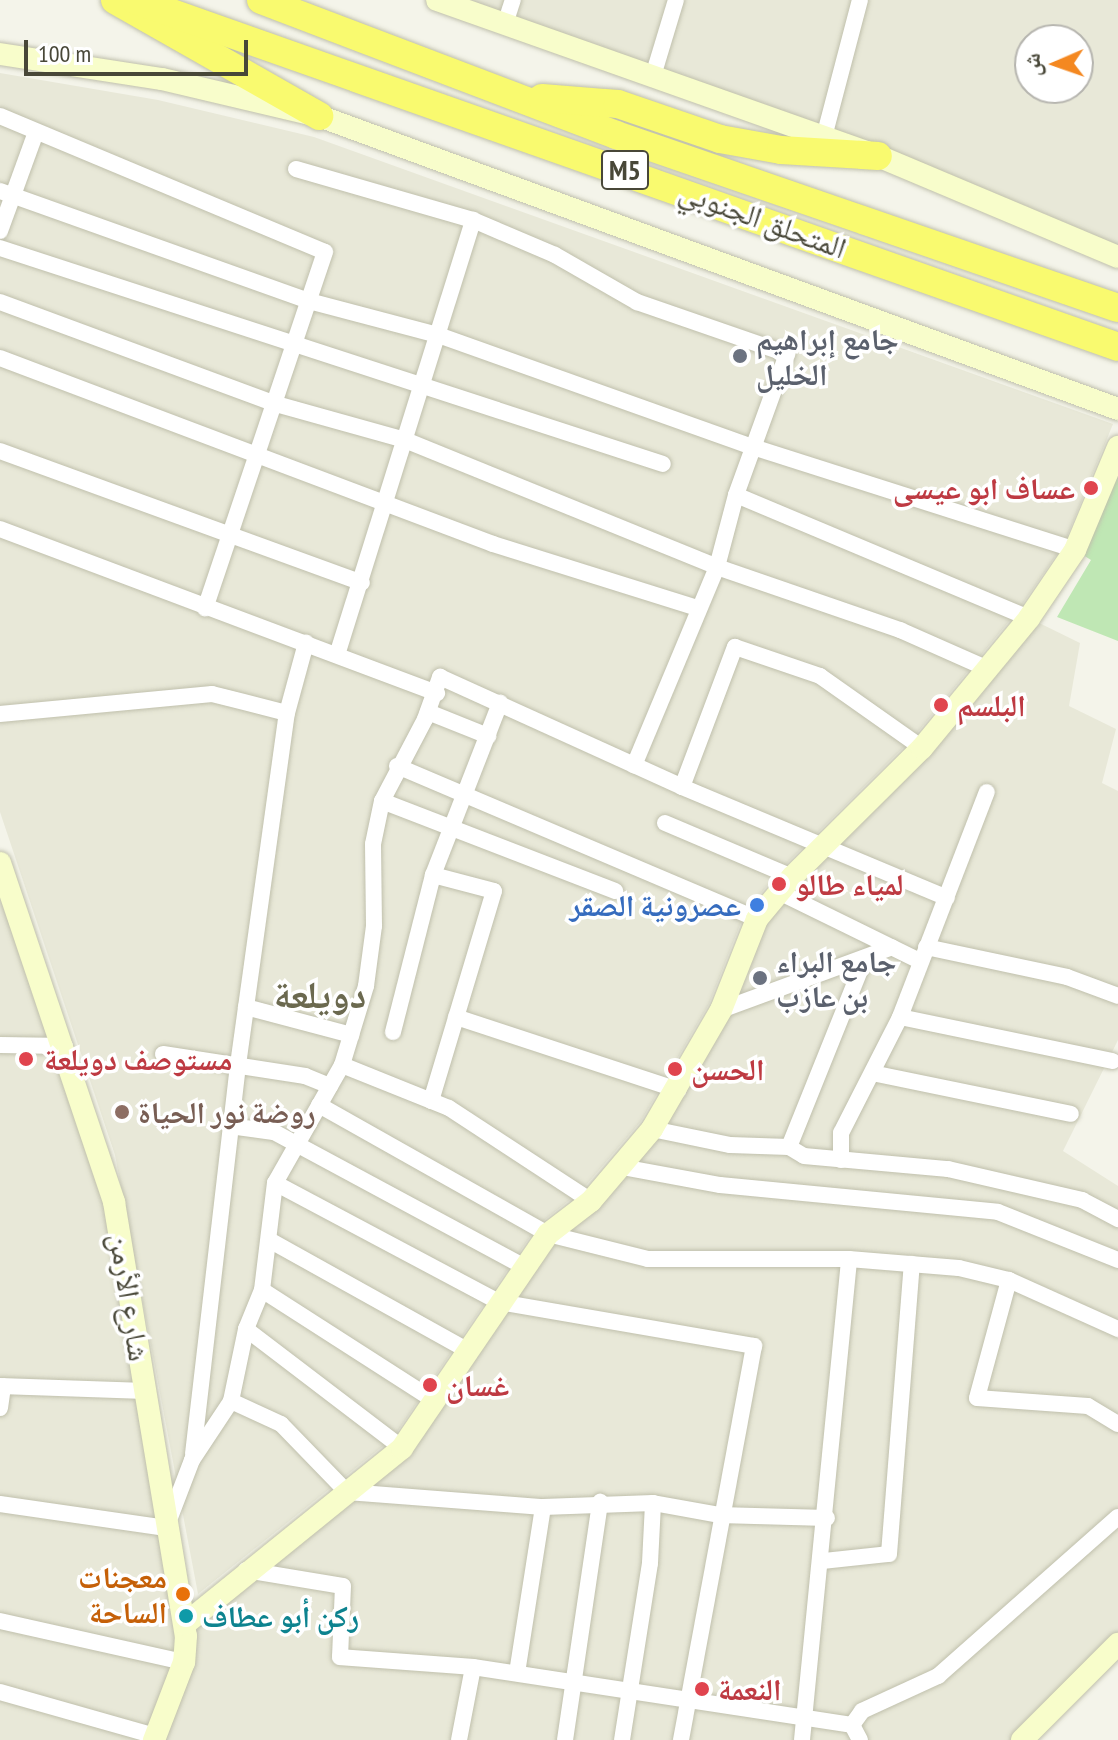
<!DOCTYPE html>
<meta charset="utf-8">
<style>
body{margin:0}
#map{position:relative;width:1118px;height:1740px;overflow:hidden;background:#f4f4ea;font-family:"PT Sans Narrow","Noto Naskh Arabic",sans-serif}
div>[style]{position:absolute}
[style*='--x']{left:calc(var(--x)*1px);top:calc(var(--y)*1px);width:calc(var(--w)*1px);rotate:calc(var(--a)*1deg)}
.residential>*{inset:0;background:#e8e8d8}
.green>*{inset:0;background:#bfe7b4}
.roads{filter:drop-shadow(0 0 2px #c0c0ac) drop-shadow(0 0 2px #c0c0ac)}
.street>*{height:16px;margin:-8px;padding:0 8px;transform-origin:8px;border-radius:8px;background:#fff}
.secondary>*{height:22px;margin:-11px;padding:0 11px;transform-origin:11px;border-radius:11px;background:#f8fdcb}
.highway>*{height:28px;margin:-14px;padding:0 14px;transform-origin:14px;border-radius:14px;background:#f9fa6f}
.dots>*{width:22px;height:22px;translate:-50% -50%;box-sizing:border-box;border:4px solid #fff;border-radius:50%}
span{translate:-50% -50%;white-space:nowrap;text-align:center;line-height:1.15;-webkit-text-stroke:7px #fff;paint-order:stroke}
.shield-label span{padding:2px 6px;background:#fff;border:2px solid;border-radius:6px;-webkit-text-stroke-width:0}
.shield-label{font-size:28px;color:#484738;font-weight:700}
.street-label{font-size:30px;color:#484738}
.worship-label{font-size:30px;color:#5b616d;font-weight:700}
.left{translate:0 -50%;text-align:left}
.health-label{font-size:30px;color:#be3a42;font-weight:700}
.right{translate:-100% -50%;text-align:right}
.shop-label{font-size:30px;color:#366cbe;font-weight:700}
.education-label{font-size:30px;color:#785e54;font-weight:700}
.food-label{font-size:30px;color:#c56008;font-weight:700}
.culture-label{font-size:30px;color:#0d838f;font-weight:700}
.district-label{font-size:38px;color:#6b694f;font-weight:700}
.north{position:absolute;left:1014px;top:24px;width:80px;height:80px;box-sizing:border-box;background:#fff;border:2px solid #b6b5af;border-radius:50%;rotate:268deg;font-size:22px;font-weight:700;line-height:32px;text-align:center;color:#484738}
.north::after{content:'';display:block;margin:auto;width:28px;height:36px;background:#f48821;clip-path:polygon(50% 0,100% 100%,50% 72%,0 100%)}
.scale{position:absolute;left:24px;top:40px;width:224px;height:36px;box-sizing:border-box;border:4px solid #484738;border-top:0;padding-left:10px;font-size:24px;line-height:28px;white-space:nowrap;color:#484738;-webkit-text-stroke:6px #fff;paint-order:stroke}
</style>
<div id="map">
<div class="residential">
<i style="clip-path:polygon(evenodd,434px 0,1118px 0,1118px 258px,434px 0,1030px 40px,1078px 40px,1078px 88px,1030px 88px,1030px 40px)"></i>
<i style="clip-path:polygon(0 73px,158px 100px,314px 137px,1113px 424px,1064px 544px,1019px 609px,912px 739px,782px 868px,745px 912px,709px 1004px,641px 1121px,581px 1191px,538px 1225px,393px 1438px,198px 1594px,115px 1155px,0 812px)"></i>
<i style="clip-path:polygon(1029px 618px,1080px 643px,1069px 706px,1116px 729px,1102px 783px,1118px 791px,1118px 1040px,1063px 1151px,1118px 1186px,1118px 1644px,1022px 1740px,0 1740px,0 863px,96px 1135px,184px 1623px,402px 1448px,465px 1349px,652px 1129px,757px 919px)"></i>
</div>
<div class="green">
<i style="clip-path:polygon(1118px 455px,1118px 641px,1057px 617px,1091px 560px,1075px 550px)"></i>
</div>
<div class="roads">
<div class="street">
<i style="--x:505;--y:24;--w:25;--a:-72"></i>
<i style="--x:653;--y:76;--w:79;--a:-73.2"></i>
<i style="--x:0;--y:116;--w:352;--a:22.7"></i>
<i style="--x:325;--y:252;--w:376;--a:108.6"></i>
<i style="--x:824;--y:137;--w:142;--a:-75.3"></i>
<i style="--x:296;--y:169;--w:184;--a:16.1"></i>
<i style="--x:473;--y:220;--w:89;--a:23.1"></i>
<i style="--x:555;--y:255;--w:95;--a:29.8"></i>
<i style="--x:637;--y:302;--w:159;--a:19.1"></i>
<i style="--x:787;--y:354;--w:150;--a:109.9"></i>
<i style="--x:736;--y:495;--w:74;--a:104.8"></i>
<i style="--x:717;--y:567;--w:215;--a:112.7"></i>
<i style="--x:0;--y:191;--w:328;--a:19.6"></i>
<i style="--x:309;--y:301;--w:133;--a:14.8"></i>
<i style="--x:438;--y:335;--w:334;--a:19.6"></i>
<i style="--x:753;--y:447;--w:338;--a:17.7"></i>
<i style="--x:0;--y:231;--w:105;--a:-70"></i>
<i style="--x:0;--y:248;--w:697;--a:18.05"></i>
<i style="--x:0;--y:302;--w:294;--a:20.3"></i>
<i style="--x:276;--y:404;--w:134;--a:15.6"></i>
<i style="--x:405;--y:440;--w:337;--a:22.1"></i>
<i style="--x:717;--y:567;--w:194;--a:19"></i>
<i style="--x:900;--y:630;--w:96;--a:23.9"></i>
<i style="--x:0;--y:358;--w:527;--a:20.67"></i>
<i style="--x:493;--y:544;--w:214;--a:17.4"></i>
<i style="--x:0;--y:451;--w:385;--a:20"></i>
<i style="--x:736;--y:495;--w:318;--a:22.8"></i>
<i style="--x:0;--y:529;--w:467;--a:20.6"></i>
<i style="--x:337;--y:655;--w:456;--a:-72.6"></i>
<i style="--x:428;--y:712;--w:65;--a:21.8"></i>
<i style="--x:0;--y:714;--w:213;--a:-5.4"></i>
<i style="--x:212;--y:694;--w:77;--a:14.2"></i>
<i style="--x:397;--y:766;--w:391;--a:23"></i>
<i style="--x:682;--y:787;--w:150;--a:-69.3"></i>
<i style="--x:735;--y:647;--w:90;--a:18.8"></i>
<i style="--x:820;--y:676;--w:125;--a:35.2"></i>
<i style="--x:382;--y:801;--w:250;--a:21.1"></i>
<i style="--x:665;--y:823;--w:138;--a:23"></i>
<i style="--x:779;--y:892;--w:157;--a:26.1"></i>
<i style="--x:926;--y:947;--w:144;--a:12"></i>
<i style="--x:1067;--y:977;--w:54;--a:20.4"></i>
<i style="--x:246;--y:1007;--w:109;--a:14.9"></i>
<i style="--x:721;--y:1010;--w:182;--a:-20.2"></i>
<i style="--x:456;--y:1017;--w:234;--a:18.2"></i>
<i style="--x:900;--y:1017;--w:217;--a:11.7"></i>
<i style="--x:393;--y:1032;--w:162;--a:-75.7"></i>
<i style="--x:433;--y:875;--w:185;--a:-68.7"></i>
<i style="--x:0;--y:1045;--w:65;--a:0.9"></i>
<i style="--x:163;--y:1054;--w:144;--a:8.8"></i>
<i style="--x:305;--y:1076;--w:27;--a:22"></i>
<i style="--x:342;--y:1065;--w:115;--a:21.9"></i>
<i style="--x:449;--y:1108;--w:170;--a:33.2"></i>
<i style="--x:872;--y:1073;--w:203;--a:11.6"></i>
<i style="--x:431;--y:1101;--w:219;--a:-73.3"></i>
<i style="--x:494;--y:891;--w:63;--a:-165.3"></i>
<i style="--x:319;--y:1105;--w:263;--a:29.4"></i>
<i style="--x:548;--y:1234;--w:103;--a:14"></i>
<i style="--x:648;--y:1259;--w:201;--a:0"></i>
<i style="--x:849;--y:1259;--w:110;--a:4.7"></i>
<i style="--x:959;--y:1268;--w:51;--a:13.5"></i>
<i style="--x:1009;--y:1280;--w:120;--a:24.2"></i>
<i style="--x:230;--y:1126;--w:44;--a:7.8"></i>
<i style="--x:274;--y:1132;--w:285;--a:28.3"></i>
<i style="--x:652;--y:1129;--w:80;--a:11.6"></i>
<i style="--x:730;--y:1145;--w:59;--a:1.9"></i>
<i style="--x:789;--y:1147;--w:17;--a:31"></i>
<i style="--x:804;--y:1156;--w:145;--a:5.2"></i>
<i style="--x:948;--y:1169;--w:138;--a:13"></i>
<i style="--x:1082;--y:1200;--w:41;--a:27.8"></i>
<i style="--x:789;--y:1147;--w:201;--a:-68.1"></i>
<i style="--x:841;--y:1160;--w:27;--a:-90"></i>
<i style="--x:841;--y:1133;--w:130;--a:-63"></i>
<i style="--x:900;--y:1017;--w:241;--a:-68.9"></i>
<i style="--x:622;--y:1167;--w:100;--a:10.4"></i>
<i style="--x:720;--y:1185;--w:279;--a:5.5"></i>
<i style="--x:998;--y:1212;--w:129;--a:21.8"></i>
<i style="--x:275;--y:1183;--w:254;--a:28"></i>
<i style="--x:499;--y:1302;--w:259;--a:9.8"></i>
<i style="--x:754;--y:1346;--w:401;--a:100.5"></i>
<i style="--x:271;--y:1241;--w:222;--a:29.1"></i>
<i style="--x:1009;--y:1280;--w:122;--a:105.2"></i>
<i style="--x:977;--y:1398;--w:111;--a:4.1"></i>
<i style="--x:1088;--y:1406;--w:35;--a:31"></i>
<i style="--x:262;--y:1290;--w:206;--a:32.7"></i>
<i style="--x:246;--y:1329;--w:196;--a:37.3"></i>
<i style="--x:0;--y:1386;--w:146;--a:2"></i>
<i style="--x:231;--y:1401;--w:55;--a:24.7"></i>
<i style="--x:281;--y:1424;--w:95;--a:45.9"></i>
<i style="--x:347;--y:1492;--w:197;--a:4.4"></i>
<i style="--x:543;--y:1507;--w:110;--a:-2.1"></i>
<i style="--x:653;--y:1503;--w:67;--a:10.3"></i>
<i style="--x:719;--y:1515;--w:108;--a:1.6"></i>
<i style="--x:0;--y:1408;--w:22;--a:-82"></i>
<i style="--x:193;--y:1454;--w:392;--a:-83.4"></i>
<i style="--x:238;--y:1065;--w:355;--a:-82.1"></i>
<i style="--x:287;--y:713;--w:73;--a:-74.8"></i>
<i style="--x:0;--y:1504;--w:168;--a:8.2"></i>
<i style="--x:166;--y:1528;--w:73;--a:-69.1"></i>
<i style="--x:192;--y:1460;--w:71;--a:-56.5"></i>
<i style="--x:231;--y:1401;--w:74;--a:-78.2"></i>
<i style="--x:246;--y:1329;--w:42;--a:-67.7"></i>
<i style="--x:262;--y:1290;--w:108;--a:-83.1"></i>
<i style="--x:275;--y:1183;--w:136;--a:-60.4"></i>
<i style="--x:342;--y:1065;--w:83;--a:-73.1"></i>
<i style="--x:366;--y:986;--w:61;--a:-82.4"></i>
<i style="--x:374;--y:926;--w:82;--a:-90.7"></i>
<i style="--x:373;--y:844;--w:44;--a:-78.2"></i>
<i style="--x:382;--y:801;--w:93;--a:-62.3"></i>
<i style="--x:425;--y:719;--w:45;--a:-70.3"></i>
<i style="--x:440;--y:677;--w:266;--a:24.4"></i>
<i style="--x:682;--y:787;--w:287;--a:22.7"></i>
<i style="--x:823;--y:1561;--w:66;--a:-6.1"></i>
<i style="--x:889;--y:1554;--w:291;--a:-85.5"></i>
<i style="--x:246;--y:1570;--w:98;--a:9.4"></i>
<i style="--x:343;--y:1586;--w:71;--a:92.4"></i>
<i style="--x:340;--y:1657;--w:133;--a:4.3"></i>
<i style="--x:473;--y:1667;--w:383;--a:8.7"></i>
<i style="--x:0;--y:1621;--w:189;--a:12.6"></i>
<i style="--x:517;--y:1673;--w:168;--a:-81.1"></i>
<i style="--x:0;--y:1692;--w:161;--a:15.8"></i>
<i style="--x:459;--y:1740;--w:74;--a:-79.1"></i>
<i style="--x:565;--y:1740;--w:241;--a:-81.6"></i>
<i style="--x:622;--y:1740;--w:179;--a:-81"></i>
<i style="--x:650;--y:1563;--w:60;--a:-87.1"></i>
<i style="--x:802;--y:1740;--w:483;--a:-84.4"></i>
<i style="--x:860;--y:1740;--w:17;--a:-118"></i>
<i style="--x:852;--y:1725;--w:17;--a:-54"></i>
<i style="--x:862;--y:1711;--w:84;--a:-24.7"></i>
<i style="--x:938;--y:1676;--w:240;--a:-41.5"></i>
</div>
<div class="secondary">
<i style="--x:437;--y:0;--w:468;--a:19.5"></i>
<i style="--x:878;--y:156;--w:260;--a:22.8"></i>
<i style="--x:0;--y:54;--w:164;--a:8.8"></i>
<i style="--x:162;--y:79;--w:161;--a:13.3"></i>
<i style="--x:319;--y:116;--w:851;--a:20.14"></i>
<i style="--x:0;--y:863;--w:358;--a:71.4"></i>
<i style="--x:114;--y:1202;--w:440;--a:80.6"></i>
<i style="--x:186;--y:1636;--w:26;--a:94"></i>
<i style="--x:184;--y:1662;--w:84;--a:111"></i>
<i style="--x:185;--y:1624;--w:279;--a:-39"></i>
<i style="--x:402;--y:1448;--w:259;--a:-55.7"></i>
<i style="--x:548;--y:1234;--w:54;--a:-37.5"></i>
<i style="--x:591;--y:1201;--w:94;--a:-49.7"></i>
<i style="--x:652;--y:1129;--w:138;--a:-59.9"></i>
<i style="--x:721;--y:1010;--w:98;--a:-68.4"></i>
<i style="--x:757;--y:919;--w:55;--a:-50.2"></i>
<i style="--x:792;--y:877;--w:183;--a:-44.8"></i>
<i style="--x:922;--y:748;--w:168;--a:-50.5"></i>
<i style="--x:1029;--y:618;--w:82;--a:-55.9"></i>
<i style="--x:1075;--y:550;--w:112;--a:-67.3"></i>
<i style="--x:1022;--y:1740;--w:136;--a:-45"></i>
</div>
<div class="highway">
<i style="--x:115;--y:0;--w:235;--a:29.6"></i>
<i style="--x:135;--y:0;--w:1042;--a:19.44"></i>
<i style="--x:261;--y:0;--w:380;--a:20.8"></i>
<i style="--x:616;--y:135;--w:531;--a:19.02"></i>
<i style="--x:542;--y:98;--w:76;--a:4.5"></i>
<i style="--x:618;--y:104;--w:108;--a:18.9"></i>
<i style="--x:720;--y:139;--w:62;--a:10.2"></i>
<i style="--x:781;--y:150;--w:97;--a:3.5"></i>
</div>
</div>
<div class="dots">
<i style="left:740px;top:356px;background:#6b7280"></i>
<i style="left:1091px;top:488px;background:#e0444e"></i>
<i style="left:941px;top:705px;background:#e0444e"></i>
<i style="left:779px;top:884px;background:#e0444e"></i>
<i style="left:757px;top:905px;background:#3f7fe0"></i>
<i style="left:760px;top:978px;background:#6b7280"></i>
<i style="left:26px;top:1059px;background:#e0444e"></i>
<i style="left:675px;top:1069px;background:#e0444e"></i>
<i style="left:122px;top:1112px;background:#8d6e63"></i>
<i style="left:430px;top:1385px;background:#e0444e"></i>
<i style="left:183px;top:1594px;background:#e8710a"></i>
<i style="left:186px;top:1616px;background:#0f9aa8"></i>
<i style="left:702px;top:1689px;background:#e0444e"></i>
</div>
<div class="shield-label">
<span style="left:625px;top:170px">M5</span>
</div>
<div class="street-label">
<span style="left:763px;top:219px;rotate:20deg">المتحلق الجنوبي</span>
<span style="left:130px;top:1297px;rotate:81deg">شارع الأرمن</span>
</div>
<div class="worship-label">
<span class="left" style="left:756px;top:356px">جامع إبراهيم<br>الخليل</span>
<span class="left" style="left:776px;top:978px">جامع البراء<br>بن عازب</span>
</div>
<div class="health-label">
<span class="right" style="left:1075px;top:488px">عساف ابو عيسى</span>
<span class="left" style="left:957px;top:705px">البلسم</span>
<span class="left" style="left:795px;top:884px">لمياء طالو</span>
<span class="left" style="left:44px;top:1059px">مستوصف دويلعة</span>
<span class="left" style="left:691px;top:1069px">الحسن</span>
<span class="left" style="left:446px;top:1385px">غسان</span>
<span class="left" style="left:718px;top:1689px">النعمة</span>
</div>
<div class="shop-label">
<span class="right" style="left:741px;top:905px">عصرونية الصقر</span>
</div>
<div class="education-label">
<span class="left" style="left:138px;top:1112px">روضة نور الحياة</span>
</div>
<div class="food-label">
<span class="right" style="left:167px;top:1594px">معجنات<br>الساحة</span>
</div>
<div class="culture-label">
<span class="left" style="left:202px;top:1616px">ركن أبو عطاف</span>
</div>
<div class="district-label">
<span style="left:320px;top:994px">دويلعة</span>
</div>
<div class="north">ش</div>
<div class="scale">100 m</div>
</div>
